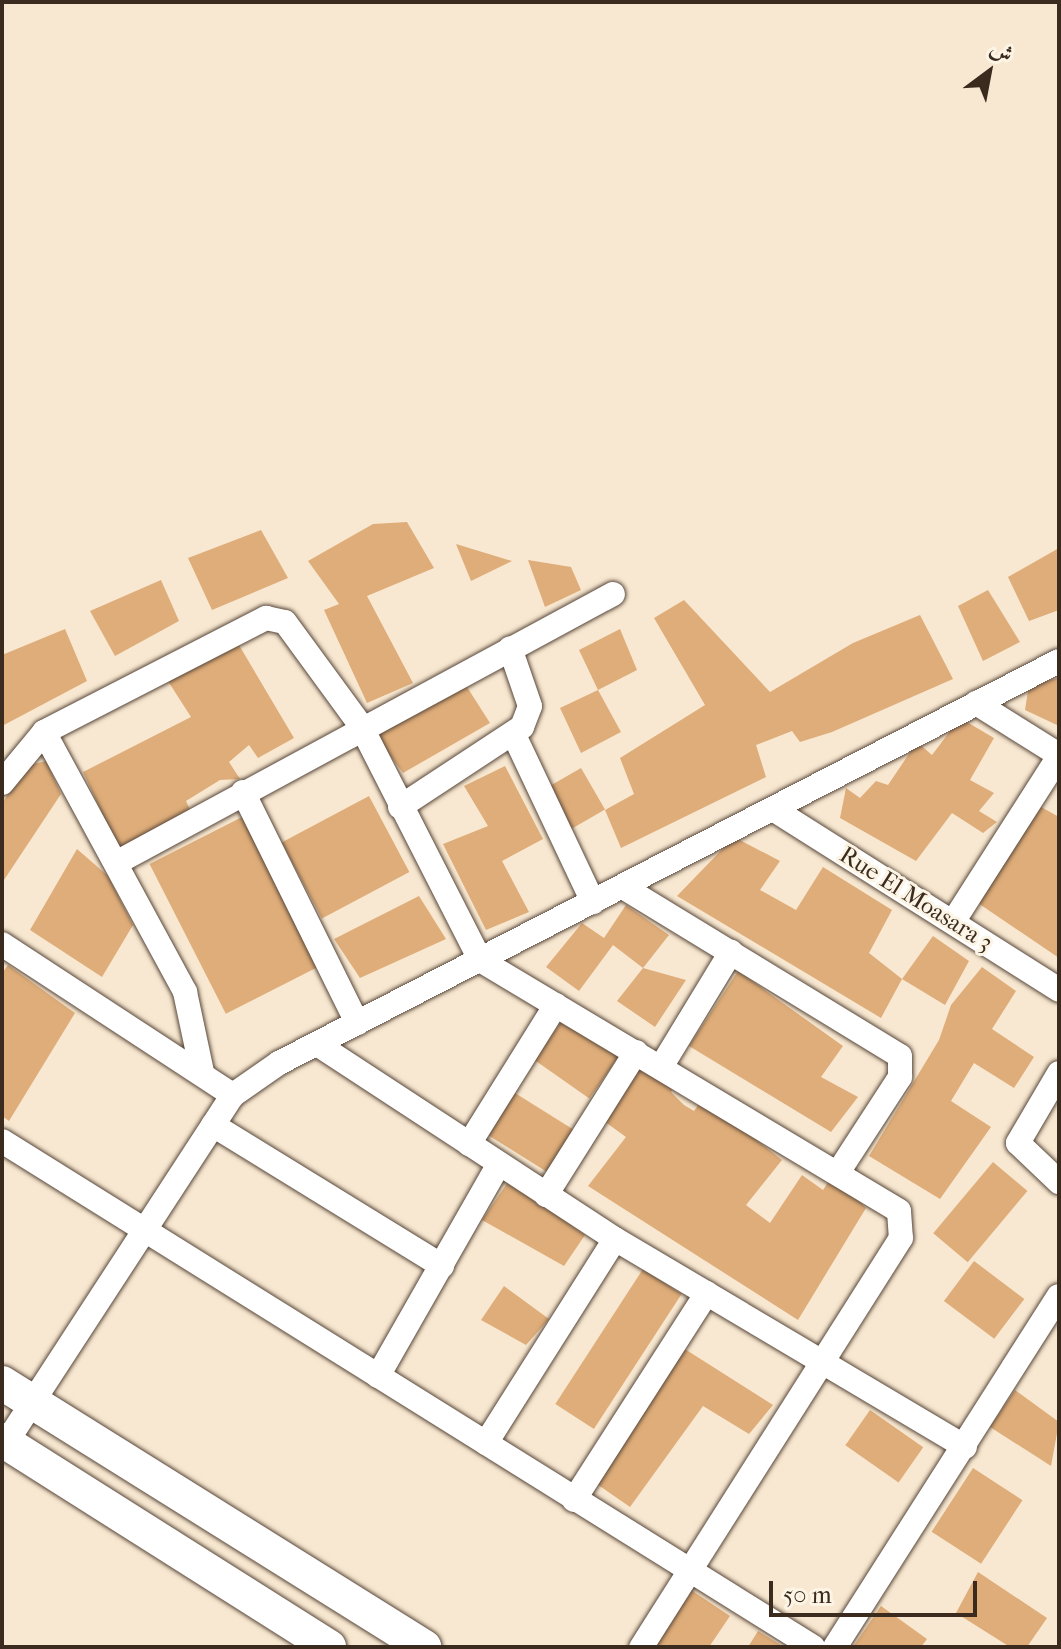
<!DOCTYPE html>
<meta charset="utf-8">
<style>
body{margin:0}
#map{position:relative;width:1061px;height:1649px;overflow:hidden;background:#f8e8d1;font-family:"IM FELL French Canon",Amiri,serif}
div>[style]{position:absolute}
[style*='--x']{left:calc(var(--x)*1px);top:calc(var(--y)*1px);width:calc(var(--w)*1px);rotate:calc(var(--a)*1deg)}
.building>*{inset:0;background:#dfad79;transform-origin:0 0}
.roads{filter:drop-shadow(0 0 2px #574639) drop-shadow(0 0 2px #574639)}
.street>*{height:24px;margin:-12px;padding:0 12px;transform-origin:12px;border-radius:12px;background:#fff}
.secondary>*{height:34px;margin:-17px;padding:0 17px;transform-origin:17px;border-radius:17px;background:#fff}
span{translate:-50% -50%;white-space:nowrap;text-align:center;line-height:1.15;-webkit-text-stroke:6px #fcf5e5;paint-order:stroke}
.street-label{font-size:24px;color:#3b2a1e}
.frame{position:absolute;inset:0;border:4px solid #3b2a1e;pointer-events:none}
.north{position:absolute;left:949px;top:32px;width:80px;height:80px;-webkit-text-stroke:6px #fcf5e5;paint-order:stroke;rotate:32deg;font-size:22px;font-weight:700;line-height:32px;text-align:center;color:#3b2a1e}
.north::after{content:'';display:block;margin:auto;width:28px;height:36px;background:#3b2a1e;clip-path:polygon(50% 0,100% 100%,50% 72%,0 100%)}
.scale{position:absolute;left:769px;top:1581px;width:208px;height:36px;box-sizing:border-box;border:4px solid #3b2a1e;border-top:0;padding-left:10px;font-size:24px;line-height:28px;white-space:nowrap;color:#3b2a1e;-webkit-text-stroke:6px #fcf5e5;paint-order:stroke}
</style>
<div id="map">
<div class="building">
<i style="clip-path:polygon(407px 522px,434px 568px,367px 596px,413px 683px,367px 703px,324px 610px,339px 604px,308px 561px,373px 524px)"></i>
<i style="clip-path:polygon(261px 530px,288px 578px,212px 610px,188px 558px)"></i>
<i style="clip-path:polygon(456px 544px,512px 561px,471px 581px)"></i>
<i style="clip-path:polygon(1059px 548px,1059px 610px,1029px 621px,1008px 577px)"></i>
<i style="clip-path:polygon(528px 560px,571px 567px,581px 590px,545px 607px)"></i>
<i style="clip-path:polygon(161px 580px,179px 621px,115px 656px,90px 611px)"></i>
<i style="clip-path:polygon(988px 590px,1020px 642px,983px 661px,958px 606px)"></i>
<i style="clip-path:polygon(684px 600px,770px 692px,853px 643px,920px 615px,953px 679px,832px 732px,800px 742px,792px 731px,756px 745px,766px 777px,621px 848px,605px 810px,634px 794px,620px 758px,705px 705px,654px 618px)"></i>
<i style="clip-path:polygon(65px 629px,87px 681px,2px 726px,2px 655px)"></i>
<i style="clip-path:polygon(620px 629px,637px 670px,598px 690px,621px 732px,581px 753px,560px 708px,598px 690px,579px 650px)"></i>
<i style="clip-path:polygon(236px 640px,294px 738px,258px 758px,249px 745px,229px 762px,240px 779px,220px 780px,186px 801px,193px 816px,118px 848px,83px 772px,191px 717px,166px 678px)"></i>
<i style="clip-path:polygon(1059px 678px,1059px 726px,1025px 710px,1029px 685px)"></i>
<i style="clip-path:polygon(467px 687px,490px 723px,403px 773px,375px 735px)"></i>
<i style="clip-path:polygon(960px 718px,994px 738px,970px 780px,994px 793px,979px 811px,997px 822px,983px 833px,952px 813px,916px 861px,840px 818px,846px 788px,860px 798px,876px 781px,888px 785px,917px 742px,932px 755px)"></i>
<i style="clip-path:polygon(46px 761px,61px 794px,2px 883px,2px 803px,27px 766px)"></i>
<i style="clip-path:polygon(505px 766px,543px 839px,502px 861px,529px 912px,486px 930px,443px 844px,488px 826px,464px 786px)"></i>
<i style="left:581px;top:768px;width:48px;height:40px;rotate:60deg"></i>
<i style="left:369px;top:796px;width:86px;height:99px;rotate:62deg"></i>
<i style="clip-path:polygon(1034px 803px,1059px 817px,1059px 958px,978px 903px)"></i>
<i style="left:244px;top:816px;width:168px;height:106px;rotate:63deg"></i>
<i style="clip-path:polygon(734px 837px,780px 861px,760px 890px,796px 910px,823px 867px,892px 910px,869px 953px,902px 979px,881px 1018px,677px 896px)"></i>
<i style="clip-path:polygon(77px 849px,108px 876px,133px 925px,102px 977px,30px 930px)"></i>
<i style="clip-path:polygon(419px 896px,446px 939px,360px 978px,334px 939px)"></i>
<i style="clip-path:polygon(626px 905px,669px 935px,643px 968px,686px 980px,655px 1027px,617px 1001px,643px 968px,613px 945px,579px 991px,546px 967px,582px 923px,604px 938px)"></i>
<i style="clip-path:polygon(933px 936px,969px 961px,945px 1005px,902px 979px)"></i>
<i style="clip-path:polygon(8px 965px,75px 1013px,9px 1121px,2px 1116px,2px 973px)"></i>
<i style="clip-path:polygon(982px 967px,1016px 991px,992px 1029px,1034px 1057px,1014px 1088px,974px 1063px,951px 1101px,991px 1127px,940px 1199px,869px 1156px,939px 1040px,951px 1005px)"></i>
<i style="clip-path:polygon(738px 971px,843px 1046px,821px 1077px,858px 1097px,831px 1132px,689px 1046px)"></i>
<i style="left:566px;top:1015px;width:67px;height:55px;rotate:35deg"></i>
<i style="clip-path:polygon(640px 1063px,679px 1082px,671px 1092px,684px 1105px,694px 1111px,703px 1098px,782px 1160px,746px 1205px,770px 1223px,802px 1175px,823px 1190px,833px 1175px,866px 1208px,798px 1320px,588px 1186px,626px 1137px,601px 1119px)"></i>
<i style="left:515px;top:1093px;width:72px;height:50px;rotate:32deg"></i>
<i style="left:993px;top:1162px;width:45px;height:93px;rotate:40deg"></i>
<i style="clip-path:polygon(508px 1182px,585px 1235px,564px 1266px,482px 1220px)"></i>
<i style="left:974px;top:1261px;width:63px;height:50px;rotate:37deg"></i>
<i style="left:643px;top:1269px;width:46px;height:161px;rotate:33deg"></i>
<i style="clip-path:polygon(504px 1286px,549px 1319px,526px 1345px,481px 1320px)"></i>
<i style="clip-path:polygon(680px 1346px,773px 1405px,749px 1434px,703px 1406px,630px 1507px,591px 1480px)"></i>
<i style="clip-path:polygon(1015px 1390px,1059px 1422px,1051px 1466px,990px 1427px)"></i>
<i style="left:870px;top:1410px;width:65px;height:43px;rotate:35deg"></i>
<i style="left:973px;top:1468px;width:59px;height:76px;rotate:33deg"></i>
<i style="clip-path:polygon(978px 1572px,1047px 1618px,1027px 1647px,1010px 1647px,956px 1613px)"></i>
<i style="clip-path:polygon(685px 1586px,730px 1616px,709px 1647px,647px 1647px)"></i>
<i style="clip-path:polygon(881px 1606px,927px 1639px,921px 1647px,853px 1647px)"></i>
<i style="clip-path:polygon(758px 1631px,784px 1647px,748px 1647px)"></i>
</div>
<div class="roads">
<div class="street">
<i style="--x:976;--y:703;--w:98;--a:32.1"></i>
<i style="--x:44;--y:732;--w:296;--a:61.5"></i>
<i style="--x:185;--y:992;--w:82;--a:78"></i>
<i style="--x:514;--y:735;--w:185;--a:64.7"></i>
<i style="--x:2;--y:783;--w:66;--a:-50.5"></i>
<i style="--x:44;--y:732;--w:250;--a:-27.2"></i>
<i style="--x:266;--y:618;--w:19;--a:12"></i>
<i style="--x:285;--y:622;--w:129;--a:53.8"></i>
<i style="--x:361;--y:726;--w:263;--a:63"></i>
<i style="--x:480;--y:960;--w:488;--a:30.9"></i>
<i style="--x:899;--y:1211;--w:27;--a:86"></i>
<i style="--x:901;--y:1238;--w:485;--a:122.4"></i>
<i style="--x:243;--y:792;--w:258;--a:63.7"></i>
<i style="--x:400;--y:807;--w:146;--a:-33.3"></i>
<i style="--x:522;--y:727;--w:22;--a:-69"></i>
<i style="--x:530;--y:706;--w:61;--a:-109"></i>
<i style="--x:773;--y:809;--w:338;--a:32.3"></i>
<i style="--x:116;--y:863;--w:565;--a:-28.42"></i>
<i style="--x:623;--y:887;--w:324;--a:31.4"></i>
<i style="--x:900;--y:1056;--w:21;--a:90"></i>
<i style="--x:900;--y:1077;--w:112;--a:123"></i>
<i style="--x:953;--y:922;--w:197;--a:-57.4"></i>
<i style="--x:2;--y:944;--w:276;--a:33.2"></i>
<i style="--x:317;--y:1044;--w:356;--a:33.2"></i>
<i style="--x:615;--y:1239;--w:407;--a:30.7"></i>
<i style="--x:661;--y:1067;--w:135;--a:-58.7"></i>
<i style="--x:1059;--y:1073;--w:81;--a:120.4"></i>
<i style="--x:1018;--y:1143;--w:57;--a:43.6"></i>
<i style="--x:213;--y:1125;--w:269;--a:31.6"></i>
<i style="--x:2;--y:1141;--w:956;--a:31.96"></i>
<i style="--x:469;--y:1144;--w:164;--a:-58"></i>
<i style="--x:546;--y:1195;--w:169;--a:-57.8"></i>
<i style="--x:378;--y:1376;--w:242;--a:-60.3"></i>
<i style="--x:486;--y:1443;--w:241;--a:-57.7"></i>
<i style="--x:2;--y:1449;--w:423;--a:-56.9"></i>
<i style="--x:233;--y:1095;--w:56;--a:-34.8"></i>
<i style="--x:279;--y:1063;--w:877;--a:-27.27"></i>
<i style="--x:574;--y:1500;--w:246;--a:-57.3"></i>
<i style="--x:835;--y:1647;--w:416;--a:-57.5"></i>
</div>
<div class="secondary">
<i style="--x:2;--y:1383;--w:498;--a:32"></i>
<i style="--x:2;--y:1440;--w:387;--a:32.3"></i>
</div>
</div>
<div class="street-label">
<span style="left:916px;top:899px;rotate:32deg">Rue El Moasara 3</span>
</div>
<div class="frame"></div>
<div class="north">ش</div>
<div class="scale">50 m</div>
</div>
